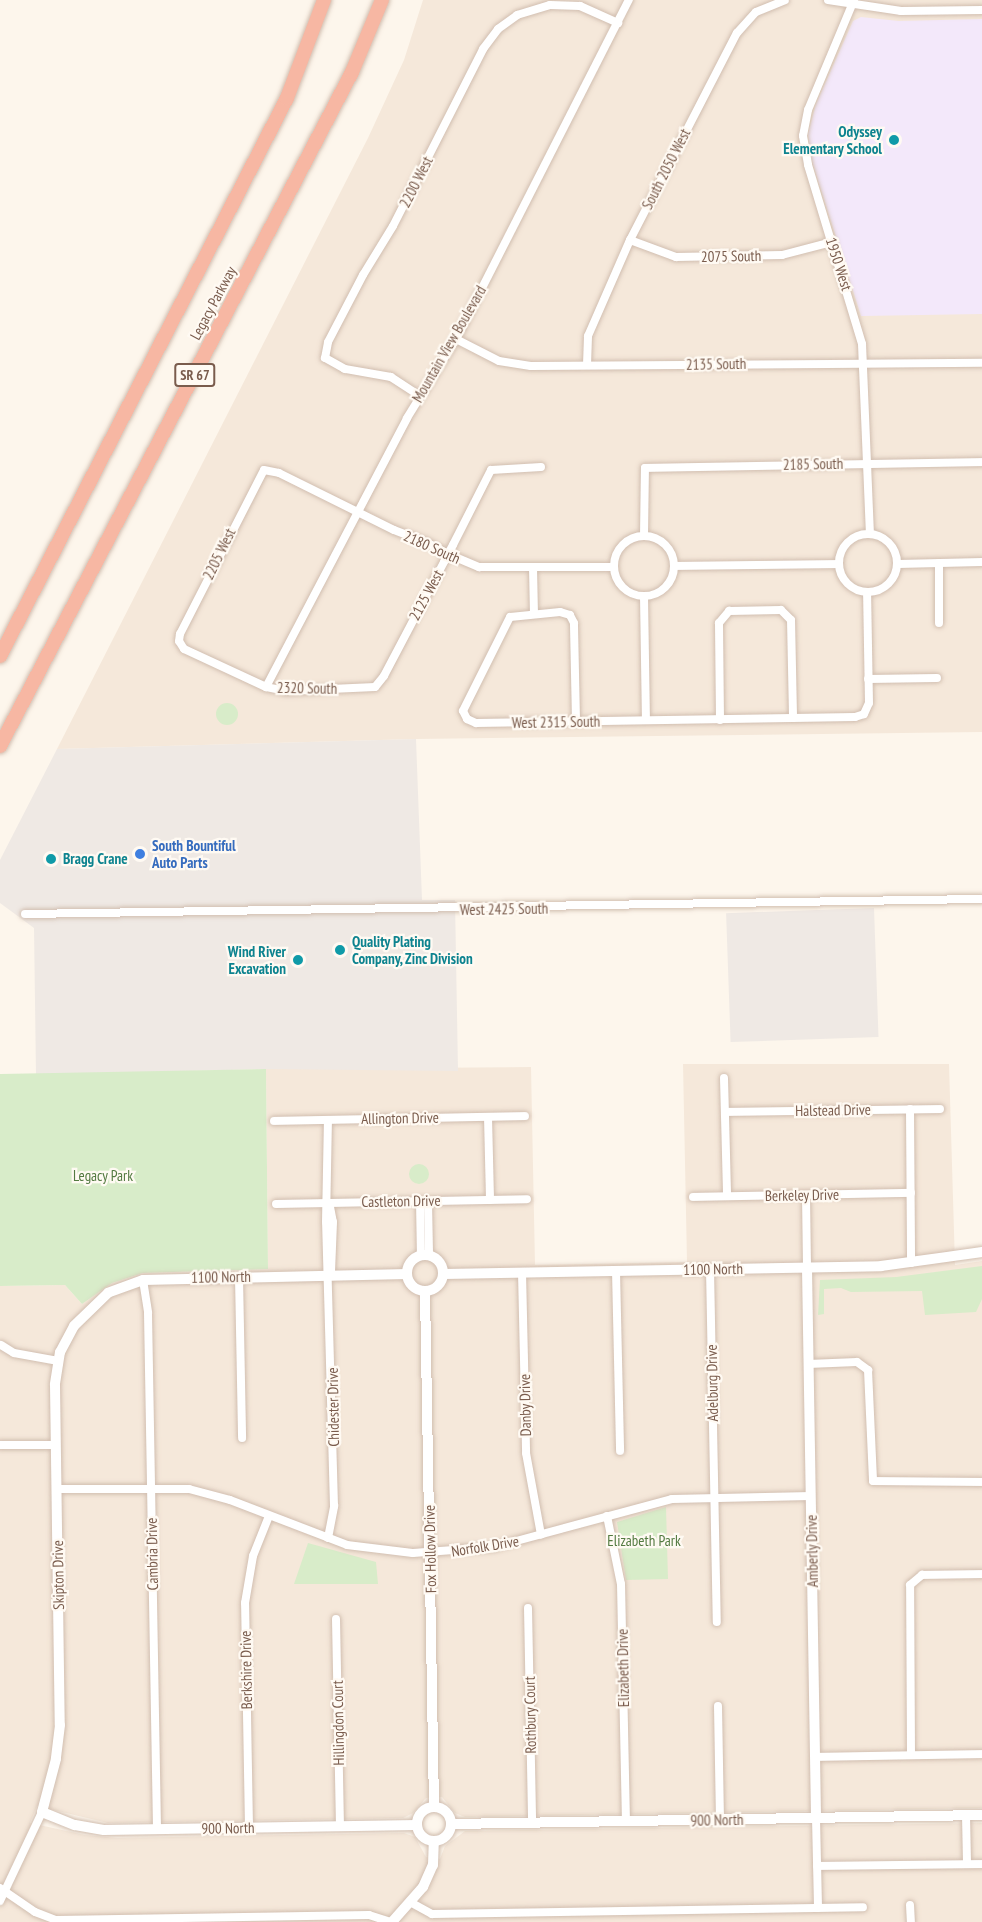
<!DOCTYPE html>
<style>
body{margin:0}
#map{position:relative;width:982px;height:1922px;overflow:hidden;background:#fdf6ec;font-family:"PT Sans Narrow",sans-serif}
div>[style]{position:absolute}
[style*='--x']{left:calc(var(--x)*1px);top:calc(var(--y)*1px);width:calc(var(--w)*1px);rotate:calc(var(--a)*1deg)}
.residential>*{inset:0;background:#f5e8da}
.industrial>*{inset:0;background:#efe9e4;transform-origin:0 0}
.education>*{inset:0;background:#f3e8fa}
.green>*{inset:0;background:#d8ecc9}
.round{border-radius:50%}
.roads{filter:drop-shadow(0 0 2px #d1beb0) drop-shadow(0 0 2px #d1beb0)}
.street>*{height:8px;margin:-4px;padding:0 4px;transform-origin:4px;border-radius:4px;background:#fff}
.street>.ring{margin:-4px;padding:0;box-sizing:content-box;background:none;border:8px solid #fff;border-radius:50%}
.secondary>*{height:10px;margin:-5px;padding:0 5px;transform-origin:5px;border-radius:5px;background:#fff}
.secondary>.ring{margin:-5px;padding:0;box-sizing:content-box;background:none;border:10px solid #fff;border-radius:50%}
.highway>*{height:14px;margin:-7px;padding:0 7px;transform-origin:7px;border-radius:7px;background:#f7b7a3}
.dots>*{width:16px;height:16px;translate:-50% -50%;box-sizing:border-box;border:3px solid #fffaf3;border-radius:50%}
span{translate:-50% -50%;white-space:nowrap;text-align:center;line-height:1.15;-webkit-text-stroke:4.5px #fffaf3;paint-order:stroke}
.shield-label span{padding:2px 4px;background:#fffaf3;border:2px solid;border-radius:4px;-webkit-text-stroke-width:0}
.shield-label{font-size:14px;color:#7a5c4d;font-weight:700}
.culture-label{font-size:15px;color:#0d838f;font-weight:700}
.right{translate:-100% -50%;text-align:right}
.left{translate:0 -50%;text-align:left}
.street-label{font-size:15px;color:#7a5c4d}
.shop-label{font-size:15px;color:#366cbe;font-weight:700}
.park-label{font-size:15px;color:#537a41}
</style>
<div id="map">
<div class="residential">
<i style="clip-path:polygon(423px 0,982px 0,982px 732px,416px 739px,57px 749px,368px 138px,404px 60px)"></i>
<i style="clip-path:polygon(683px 1064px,949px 1064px,955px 1265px,982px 1261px,982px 1808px,465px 1817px,455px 1813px,442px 1797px,426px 1798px,413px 1813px,403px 1818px,108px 1823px,37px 1806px,30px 1823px,85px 1835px,117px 1838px,404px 1833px,415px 1837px,426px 1857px,440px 1859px,445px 1846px,465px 1831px,982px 1823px,982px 1922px,0 1922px,0 1286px,65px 1285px,82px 1304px,112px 1283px,143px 1273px,268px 1269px,266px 1069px,531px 1067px,535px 1265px,687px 1262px)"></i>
</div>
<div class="industrial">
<i style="clip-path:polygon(416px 739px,422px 900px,455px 900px,458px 1071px,266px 1069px,36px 1075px,34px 928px,0 903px,0 860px,57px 749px)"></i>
<i style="left:874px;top:908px;width:129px;height:148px;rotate:88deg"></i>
</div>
<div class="education">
<i style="clip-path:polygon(861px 17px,899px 21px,982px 19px,982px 314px,861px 316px,811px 158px,808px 134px,816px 104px,853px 21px)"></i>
</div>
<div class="green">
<i class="round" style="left:216px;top:703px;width:22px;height:22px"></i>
<i style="clip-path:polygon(266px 1069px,268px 1269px,143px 1273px,112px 1283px,82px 1304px,65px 1285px,0 1286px,0 1074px)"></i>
<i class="round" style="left:409px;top:1164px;width:20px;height:20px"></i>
<i style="clip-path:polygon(982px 1266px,982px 1299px,976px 1312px,925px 1315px,922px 1291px,851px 1292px,841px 1288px,824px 1289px,824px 1314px,818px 1315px,820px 1280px,896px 1277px)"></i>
<i style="clip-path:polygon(666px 1507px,668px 1579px,626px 1580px,617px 1522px)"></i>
<i style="clip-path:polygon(308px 1543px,376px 1562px,378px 1584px,294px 1584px)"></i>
</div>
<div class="roads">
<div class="street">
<i style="--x:828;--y:0;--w:74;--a:8.6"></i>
<i style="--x:901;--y:11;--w:81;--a:-0.7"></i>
<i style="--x:854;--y:0;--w:119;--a:112.7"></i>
<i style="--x:808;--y:110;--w:26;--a:101"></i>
<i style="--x:803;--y:136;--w:29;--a:80"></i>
<i style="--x:808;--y:165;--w:187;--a:73.2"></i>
<i style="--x:862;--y:344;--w:189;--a:87.6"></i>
<i style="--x:630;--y:240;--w:49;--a:20.3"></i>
<i style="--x:676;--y:257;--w:106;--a:-1.1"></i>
<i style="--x:782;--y:255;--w:52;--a:-14.6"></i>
<i style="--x:456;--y:339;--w:48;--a:27.1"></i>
<i style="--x:499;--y:361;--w:32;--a:9"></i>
<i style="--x:531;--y:366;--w:451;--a:-0.4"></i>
<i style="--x:587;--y:365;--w:29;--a:-88"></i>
<i style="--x:588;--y:336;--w:105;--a:-66.4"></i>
<i style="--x:630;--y:240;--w:233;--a:-62.7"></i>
<i style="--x:737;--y:33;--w:28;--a:-48"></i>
<i style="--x:756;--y:12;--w:31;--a:-22"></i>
<i style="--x:420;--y:396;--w:35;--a:-147"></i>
<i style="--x:391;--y:377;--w:47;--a:-170.1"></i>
<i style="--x:345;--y:369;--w:23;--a:-151"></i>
<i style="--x:325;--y:358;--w:16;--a:-79"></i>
<i style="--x:328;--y:342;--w:76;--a:-62.4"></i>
<i style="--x:363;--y:275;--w:57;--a:-58.5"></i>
<i style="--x:393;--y:226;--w:199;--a:-63"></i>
<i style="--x:483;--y:49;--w:25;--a:-53"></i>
<i style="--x:498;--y:29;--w:24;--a:-36"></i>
<i style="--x:517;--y:15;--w:34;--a:-17"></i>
<i style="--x:550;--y:5;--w:30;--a:2"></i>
<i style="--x:580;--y:6;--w:42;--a:24.1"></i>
<i style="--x:541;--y:467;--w:50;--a:176.6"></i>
<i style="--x:491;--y:470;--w:84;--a:116.9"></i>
<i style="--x:453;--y:545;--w:10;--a:119"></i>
<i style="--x:448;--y:554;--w:9;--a:117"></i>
<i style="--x:444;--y:562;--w:129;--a:117.8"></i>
<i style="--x:384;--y:676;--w:14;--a:129"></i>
<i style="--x:375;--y:687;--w:89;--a:177.4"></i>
<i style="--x:286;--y:691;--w:20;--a:-169"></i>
<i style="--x:266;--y:687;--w:90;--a:-155.1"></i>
<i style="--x:184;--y:649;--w:9;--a:-122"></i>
<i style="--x:179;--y:641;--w:7;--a:-82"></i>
<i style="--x:180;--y:634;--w:184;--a:-62.9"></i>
<i style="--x:264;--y:470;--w:15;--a:11"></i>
<i style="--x:279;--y:473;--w:128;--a:26.4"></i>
<i style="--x:394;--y:530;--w:34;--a:21"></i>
<i style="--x:426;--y:542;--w:25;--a:29"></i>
<i style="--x:448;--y:554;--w:34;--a:23"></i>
<i style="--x:479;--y:567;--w:135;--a:0"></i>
<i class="ring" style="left:839px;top:534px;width:50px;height:50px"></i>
<i style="--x:644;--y:536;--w:68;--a:-89.2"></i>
<i style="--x:645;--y:468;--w:337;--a:-1"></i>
<i class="ring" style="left:614px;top:536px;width:52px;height:52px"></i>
<i style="--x:939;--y:563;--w:60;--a:90"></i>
<i style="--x:898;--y:564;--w:84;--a:-1.4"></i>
<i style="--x:674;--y:566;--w:165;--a:-0.7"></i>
<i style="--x:533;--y:567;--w:46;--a:88.8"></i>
<i style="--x:644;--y:596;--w:124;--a:89.1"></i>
<i style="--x:868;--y:679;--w:69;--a:-0.8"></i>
<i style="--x:266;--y:687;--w:304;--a:-62.3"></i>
<i style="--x:407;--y:418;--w:93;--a:-58.2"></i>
<i style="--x:456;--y:339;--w:381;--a:-63"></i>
<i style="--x:720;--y:720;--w:97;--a:-90.6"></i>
<i style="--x:719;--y:623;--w:16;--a:-50"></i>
<i style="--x:729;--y:611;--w:52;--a:-1.1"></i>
<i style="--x:781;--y:610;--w:14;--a:45"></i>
<i style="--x:791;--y:620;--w:98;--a:88.8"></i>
<i style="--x:576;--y:721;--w:98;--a:-91.2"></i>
<i style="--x:574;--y:623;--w:9;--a:-117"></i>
<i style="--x:570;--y:615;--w:10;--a:-163"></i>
<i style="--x:560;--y:612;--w:50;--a:174.3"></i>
<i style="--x:510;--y:617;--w:105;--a:116.6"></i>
<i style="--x:463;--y:711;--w:9;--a:63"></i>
<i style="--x:467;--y:719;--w:10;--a:24"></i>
<i style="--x:476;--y:723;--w:379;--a:-0.9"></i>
<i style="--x:855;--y:717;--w:9;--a:-18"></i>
<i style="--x:864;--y:714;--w:12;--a:-66"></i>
<i style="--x:869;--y:703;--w:111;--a:-91"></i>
<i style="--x:25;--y:914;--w:957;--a:-0.9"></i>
<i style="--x:724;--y:1078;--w:118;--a:88.5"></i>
<i style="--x:910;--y:1109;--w:154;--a:89.6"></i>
<i style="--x:725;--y:1112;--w:215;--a:-0.8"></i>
<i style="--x:488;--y:1117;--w:83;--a:88.6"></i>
<i style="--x:274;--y:1121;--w:251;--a:-1.1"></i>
<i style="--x:806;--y:1195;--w:73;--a:89.2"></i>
<i style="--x:693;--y:1197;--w:218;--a:-1.1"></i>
<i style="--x:420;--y:1201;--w:55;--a:89"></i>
<i style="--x:428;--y:1201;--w:54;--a:88.9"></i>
<i style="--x:276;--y:1204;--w:251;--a:-1.1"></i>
<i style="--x:330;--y:1207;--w:15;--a:79"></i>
<i style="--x:333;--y:1222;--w:50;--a:92.3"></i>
<i style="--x:710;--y:1269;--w:353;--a:88.9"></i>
<i style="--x:616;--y:1271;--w:180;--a:88.7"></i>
<i style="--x:522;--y:1272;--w:181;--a:88.7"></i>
<i style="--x:526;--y:1453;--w:83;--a:79.6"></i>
<i style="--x:239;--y:1277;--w:161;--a:88.9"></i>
<i style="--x:143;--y:1280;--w:33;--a:81"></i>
<i style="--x:148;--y:1313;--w:516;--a:89"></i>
<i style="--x:1;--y:1345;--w:15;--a:32"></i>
<i style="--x:14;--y:1353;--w:45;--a:10.3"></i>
<i style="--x:808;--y:1364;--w:49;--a:-2.3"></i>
<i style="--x:857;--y:1362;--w:14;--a:36"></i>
<i style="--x:868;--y:1370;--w:111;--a:87.4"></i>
<i style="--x:873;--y:1481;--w:109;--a:0.5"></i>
<i style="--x:0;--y:1445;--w:55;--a:0"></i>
<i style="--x:56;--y:1489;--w:133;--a:0"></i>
<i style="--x:189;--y:1489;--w:42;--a:15"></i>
<i style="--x:230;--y:1500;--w:125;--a:21"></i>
<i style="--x:347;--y:1545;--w:66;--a:6.9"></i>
<i style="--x:413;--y:1553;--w:81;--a:-4.2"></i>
<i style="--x:494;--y:1547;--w:184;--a:-15.1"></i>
<i style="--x:672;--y:1499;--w:139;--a:-1.2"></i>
<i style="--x:607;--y:1516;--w:69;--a:78.4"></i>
<i style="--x:621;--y:1584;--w:237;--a:88.8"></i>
<i style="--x:328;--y:1538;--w:33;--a:-79"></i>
<i style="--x:334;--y:1506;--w:284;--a:-91.6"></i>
<i style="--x:326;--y:1222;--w:102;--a:-88.9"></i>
<i style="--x:528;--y:1608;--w:215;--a:88.9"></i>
<i style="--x:336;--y:1619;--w:207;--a:88.9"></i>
<i style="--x:718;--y:1706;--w:114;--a:89"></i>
<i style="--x:911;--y:1755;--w:170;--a:-90.3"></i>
<i style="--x:910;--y:1585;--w:16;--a:-40"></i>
<i style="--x:922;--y:1575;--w:60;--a:-1"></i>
<i style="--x:815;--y:1757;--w:167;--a:-1"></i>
<i style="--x:966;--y:1815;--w:48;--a:88.8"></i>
<i style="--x:816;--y:1818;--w:90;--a:88.7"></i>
<i style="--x:249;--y:1828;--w:225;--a:-91"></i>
<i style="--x:245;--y:1603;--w:48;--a:-80.3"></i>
<i style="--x:253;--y:1556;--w:43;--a:-68.2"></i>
<i style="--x:817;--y:1866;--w:165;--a:-0.7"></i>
<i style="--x:0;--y:1888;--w:42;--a:34.4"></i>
<i style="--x:35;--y:1912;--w:22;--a:21"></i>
<i style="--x:56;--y:1920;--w:313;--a:-0.9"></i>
<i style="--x:369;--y:1915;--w:23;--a:18"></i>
<i style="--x:0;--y:1901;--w:98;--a:-64.7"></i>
<i style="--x:410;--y:1902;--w:25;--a:29"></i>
<i style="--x:432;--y:1914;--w:431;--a:-0.9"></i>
<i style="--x:910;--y:1905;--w:17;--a:87"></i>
</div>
<div class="secondary">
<i class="ring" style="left:407px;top:1255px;width:26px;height:26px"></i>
<i style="--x:807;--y:1268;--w:550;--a:89.06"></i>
<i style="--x:407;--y:1274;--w:264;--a:178.7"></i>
<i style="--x:143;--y:1280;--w:37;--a:160"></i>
<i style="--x:108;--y:1293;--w:47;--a:135.9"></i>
<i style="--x:74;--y:1326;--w:30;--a:118"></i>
<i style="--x:60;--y:1352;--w:33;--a:99"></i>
<i style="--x:55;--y:1385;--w:340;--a:89.2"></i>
<i style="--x:60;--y:1725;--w:34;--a:97"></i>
<i style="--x:56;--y:1759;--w:55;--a:104.8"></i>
<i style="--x:42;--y:1812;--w:35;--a:22"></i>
<i style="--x:75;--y:1825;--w:29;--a:10"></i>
<i style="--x:104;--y:1830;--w:313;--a:-0.9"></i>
<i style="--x:444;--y:1274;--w:437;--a:-1"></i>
<i style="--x:881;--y:1266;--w:102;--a:-7.9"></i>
<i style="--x:425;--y:1291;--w:516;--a:89"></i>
<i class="ring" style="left:417px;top:1807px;width:24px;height:24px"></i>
<i style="--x:452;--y:1824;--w:530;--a:-0.97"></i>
<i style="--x:392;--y:1922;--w:47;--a:-48.5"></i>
<i style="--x:423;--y:1887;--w:24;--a:-66"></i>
<i style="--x:433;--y:1865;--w:24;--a:-88"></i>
</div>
<div class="highway">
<i style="--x:0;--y:656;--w:627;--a:-62.78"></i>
<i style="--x:287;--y:98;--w:105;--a:-69.3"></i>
<i style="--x:0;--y:746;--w:760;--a:-62.42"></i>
<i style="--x:352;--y:72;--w:78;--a:-67.4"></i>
</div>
</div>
<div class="dots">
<i style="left:894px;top:140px;background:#0f9aa8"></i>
<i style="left:140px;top:854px;background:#3f7fe0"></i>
<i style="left:51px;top:859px;background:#0f9aa8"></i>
<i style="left:340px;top:950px;background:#0f9aa8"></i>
<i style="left:298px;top:960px;background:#0f9aa8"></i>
</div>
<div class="shield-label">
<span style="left:195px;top:375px">SR 67</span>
</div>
<div class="culture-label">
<span class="right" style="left:882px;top:140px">Odyssey<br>Elementary School</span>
<span class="left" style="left:63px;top:859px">Bragg Crane</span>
<span class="left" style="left:352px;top:950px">Quality Plating<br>Company, Zinc Division</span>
<span class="right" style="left:286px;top:960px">Wind River<br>Excavation</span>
</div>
<div class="street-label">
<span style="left:666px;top:169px;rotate:-63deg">South 2050 West</span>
<span style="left:416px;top:182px;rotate:-63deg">2200 West</span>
<span style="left:731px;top:256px;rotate:-1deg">2075 South</span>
<span style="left:839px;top:264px;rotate:72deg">1950 West</span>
<span style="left:213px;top:303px;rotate:-62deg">Legacy Parkway</span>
<span style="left:449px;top:344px;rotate:-60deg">Mountain View Boulevard</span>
<span style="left:716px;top:364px;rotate:-1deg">2135 South</span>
<span style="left:813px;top:464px;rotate:-1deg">2185 South</span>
<span style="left:432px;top:547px;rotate:24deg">2180 South</span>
<span style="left:219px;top:554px;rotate:-64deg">2205 West</span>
<span style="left:426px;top:595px;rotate:-62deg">2125 West</span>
<span style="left:307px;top:688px;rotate:1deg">2320 South</span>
<span style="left:556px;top:722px;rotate:-1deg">West 2315 South</span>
<span style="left:504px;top:909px;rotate:-1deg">West 2425 South</span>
<span style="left:833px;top:1110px;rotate:-1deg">Halstead Drive</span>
<span style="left:400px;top:1118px;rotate:-1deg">Allington Drive</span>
<span style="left:802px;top:1195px;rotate:-1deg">Berkeley Drive</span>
<span style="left:401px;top:1201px;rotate:-1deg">Castleton Drive</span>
<span style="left:713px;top:1269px;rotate:-1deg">1100 North</span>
<span style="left:221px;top:1277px;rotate:-1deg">1100 North</span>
<span style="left:712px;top:1383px;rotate:-91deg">Adelburg Drive</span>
<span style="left:525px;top:1405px;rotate:-91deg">Danby Drive</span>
<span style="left:333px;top:1407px;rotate:-91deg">Chidester Drive</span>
<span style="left:485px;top:1546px;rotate:-9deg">Norfolk Drive</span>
<span style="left:430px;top:1549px;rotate:-91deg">Fox Hollow Drive</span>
<span style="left:812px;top:1551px;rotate:-91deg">Amberly Drive</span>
<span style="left:152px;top:1554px;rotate:-91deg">Cambria Drive</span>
<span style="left:58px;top:1575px;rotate:-91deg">Skipton Drive</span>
<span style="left:623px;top:1668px;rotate:-91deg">Elizabeth Drive</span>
<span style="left:246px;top:1670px;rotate:-91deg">Berkshire Drive</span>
<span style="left:530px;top:1715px;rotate:-91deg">Rothbury Court</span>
<span style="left:338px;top:1723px;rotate:-91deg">Hillingdon Court</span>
<span style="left:717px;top:1820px;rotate:-1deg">900 North</span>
<span style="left:228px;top:1828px;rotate:-1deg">900 North</span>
</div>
<div class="shop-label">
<span class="left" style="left:152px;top:854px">South Bountiful<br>Auto Parts</span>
</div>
<div class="park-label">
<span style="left:103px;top:1176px">Legacy Park</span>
<span style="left:644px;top:1541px">Elizabeth Park</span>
</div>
</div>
